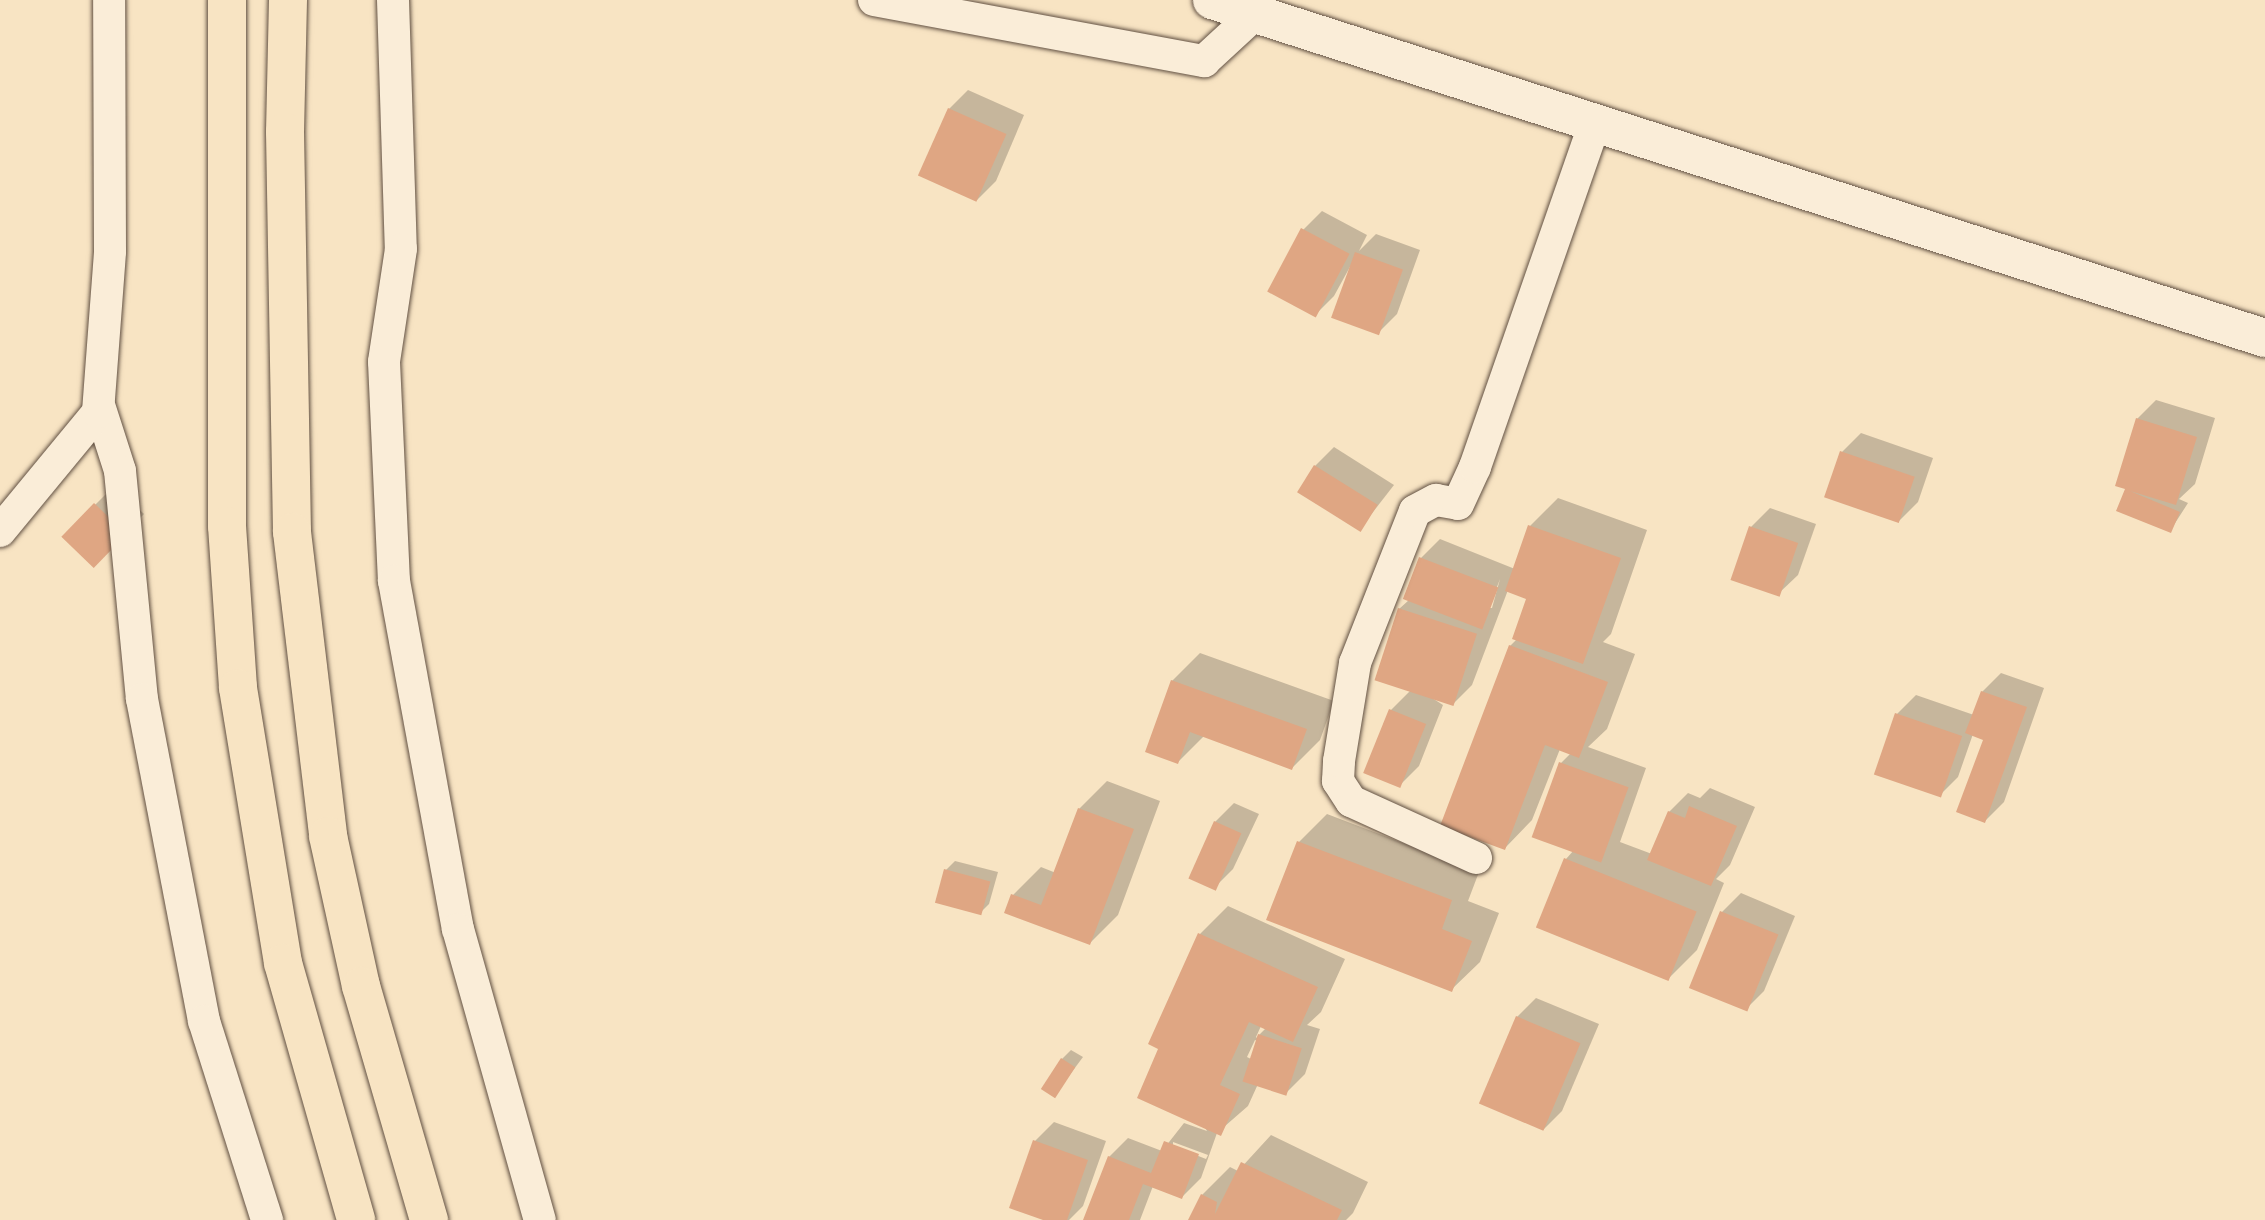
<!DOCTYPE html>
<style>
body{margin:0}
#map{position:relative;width:2265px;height:1220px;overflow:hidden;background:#f8e4c3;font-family:"Libre Caslon Text",serif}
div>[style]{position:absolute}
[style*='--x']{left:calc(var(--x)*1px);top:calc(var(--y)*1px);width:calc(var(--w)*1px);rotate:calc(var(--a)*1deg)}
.shadow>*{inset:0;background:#0003}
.building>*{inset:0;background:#dfa683;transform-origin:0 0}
.roads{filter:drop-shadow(0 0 2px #615042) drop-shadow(0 0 2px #615042)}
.minor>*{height:32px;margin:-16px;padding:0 16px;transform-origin:16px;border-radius:16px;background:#faedd8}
.secondary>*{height:38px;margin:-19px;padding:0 19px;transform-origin:19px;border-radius:19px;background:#faedd8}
.motorway>*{height:38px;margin:-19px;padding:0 19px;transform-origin:19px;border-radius:19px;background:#f8e4c3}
span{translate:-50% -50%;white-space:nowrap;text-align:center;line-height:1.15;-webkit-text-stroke:5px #faedd8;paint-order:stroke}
</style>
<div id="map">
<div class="shadow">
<i style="clip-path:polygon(968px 90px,1024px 115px,996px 181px,977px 200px,949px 109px)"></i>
<i style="clip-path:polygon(1322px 211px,1367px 235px,1359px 251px,1376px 234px,1420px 250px,1397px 314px,1378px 333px,1351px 265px,1334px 296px,1315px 315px,1303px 230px)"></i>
<i style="clip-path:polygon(2156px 400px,2215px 418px,2195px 484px,2179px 499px,2188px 503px,2170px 531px,2118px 510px,2130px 489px,2137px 419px)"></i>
<i style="clip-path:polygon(1861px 433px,1933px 458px,1918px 502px,1899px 521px,1842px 452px)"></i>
<i style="clip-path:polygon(1334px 447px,1394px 485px,1359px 530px,1315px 466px)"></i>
<i style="clip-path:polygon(114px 486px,144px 514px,94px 565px,95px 505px)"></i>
<i style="clip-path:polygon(evenodd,1558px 498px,1647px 530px,1611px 634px,1603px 642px,1635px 654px,1607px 729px,1588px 747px,1646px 768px,1620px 842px,1652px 854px,1669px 812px,1688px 793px,1700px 798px,1710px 788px,1755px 807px,1730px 865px,1716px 879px,1724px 883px,1697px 950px,1669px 978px,1566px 859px,1574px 850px,1561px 763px,1571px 753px,1560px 749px,1532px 820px,1505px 848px,1510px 646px,1517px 639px,1528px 598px,1508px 590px,1472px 685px,1453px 704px,1429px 696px,1443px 705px,1419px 766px,1400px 785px,1391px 710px,1411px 690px,1399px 609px,1409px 600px,1421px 558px,1440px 539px,1515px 569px,1530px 526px,1558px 498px,1500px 579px,1492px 608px,1489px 608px,1500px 579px)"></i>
<i style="clip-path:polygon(1770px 508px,1816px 524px,1798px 575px,1778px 594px,1751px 527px)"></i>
<i style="clip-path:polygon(1200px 653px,1334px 701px,1320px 740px,1292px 768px,1204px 736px,1178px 762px,1172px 681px)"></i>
<i style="clip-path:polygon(2001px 673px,2044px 688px,2004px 802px,1985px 821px,1985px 739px,1973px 734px,1958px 777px,1939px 796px,1897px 714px,1916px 695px,1974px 715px,1982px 692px)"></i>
<i style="clip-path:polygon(1107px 781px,1160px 801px,1118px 915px,1090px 943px,1013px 895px,1041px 867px,1056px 873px,1079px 809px)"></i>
<i style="clip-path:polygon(1234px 803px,1259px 814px,1233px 869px,1214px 888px,1215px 822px)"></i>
<i style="clip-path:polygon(1327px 814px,1479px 872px,1468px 901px,1499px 913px,1480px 962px,1452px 989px,1268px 919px,1299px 842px)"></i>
<i style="clip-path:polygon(955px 861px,998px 872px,989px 904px,980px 913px,946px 870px)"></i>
<i style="clip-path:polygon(1741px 893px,1795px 916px,1764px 991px,1745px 1010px,1722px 912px)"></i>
<i style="clip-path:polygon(evenodd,1228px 906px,1345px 959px,1321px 1012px,1307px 1025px,1320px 1029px,1305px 1074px,1286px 1093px,1258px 1084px,1248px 1106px,1217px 1133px,1201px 1178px,1182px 1197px,1153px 1186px,1140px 1220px,1085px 1220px,1109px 1157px,1128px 1138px,1162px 1151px,1184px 1123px,1207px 1131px,1161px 1048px,1200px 934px,1228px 906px,1261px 1026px,1266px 1028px,1256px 1038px,1256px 1037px,1261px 1026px,1228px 906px,1255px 1040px,1257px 1041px,1251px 1059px,1247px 1057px,1255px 1040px,1228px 906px,1173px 1142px,1208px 1155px,1206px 1159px,1173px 1146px,1173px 1142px)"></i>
<i style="clip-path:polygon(1536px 998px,1599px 1024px,1562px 1111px,1543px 1130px,1517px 1017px)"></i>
<i style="clip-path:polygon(1071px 1050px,1083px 1057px,1054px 1096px,1062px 1059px)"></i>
<i style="clip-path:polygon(1054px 1122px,1106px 1141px,1083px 1206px,1069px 1220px,1049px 1220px,1035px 1141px)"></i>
<i style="clip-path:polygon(1271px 1135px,1368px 1182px,1353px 1213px,1346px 1220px,1190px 1220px,1202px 1195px,1230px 1167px,1238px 1171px)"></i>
</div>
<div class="building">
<i style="left:948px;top:108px;width:64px;height:74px;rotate:24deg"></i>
<i style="left:1301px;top:228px;width:55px;height:72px;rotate:28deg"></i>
<i style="left:1355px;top:252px;width:51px;height:70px;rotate:20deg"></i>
<i style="clip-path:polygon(2136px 418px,2197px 437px,2176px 505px,2130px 491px,2180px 512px,2171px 533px,2116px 511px,2125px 489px,2115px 486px)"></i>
<i style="left:1840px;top:451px;width:79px;height:49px;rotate:19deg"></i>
<i style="left:1314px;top:465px;width:75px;height:32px;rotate:32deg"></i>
<i style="left:94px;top:503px;width:45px;height:47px;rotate:44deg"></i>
<i style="clip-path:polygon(1528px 525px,1621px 558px,1583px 664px,1512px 639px,1526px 599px,1505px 591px)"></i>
<i style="left:1749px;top:526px;width:52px;height:57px;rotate:19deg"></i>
<i style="left:1419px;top:557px;width:85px;height:45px;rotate:21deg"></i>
<i style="left:1398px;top:608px;width:83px;height:76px;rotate:18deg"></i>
<i style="clip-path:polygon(1509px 645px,1608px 682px,1579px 758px,1545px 745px,1505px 850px,1440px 826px)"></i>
<i style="clip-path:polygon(1171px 680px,1307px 729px,1292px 770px,1190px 732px,1178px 764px,1145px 752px)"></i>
<i style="clip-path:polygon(1981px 691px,2027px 707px,1985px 823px,1956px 812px,1983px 740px,1965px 733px)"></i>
<i style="left:1389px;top:709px;width:40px;height:69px;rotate:22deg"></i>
<i style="left:1895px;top:713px;width:71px;height:65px;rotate:19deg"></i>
<i style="left:1559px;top:762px;width:74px;height:80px;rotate:20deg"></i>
<i style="clip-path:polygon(1689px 806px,1737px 826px,1711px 886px,1647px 860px,1668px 811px,1685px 818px)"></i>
<i style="clip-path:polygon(1078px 808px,1134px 829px,1090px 945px,1004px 913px,1011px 894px,1041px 905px)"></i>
<i style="left:1214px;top:821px;width:30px;height:63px;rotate:24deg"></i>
<i style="clip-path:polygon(1297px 841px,1452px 900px,1442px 929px,1472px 941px,1452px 992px,1266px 920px)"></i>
<i style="left:1564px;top:858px;width:143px;height:75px;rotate:22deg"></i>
<i style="left:944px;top:869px;width:48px;height:35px;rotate:15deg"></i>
<i style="left:1720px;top:911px;width:63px;height:83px;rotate:22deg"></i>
<i style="clip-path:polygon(1198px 933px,1318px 987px,1293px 1042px,1249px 1022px,1220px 1085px,1240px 1094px,1221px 1136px,1137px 1098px,1158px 1049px,1148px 1044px)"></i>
<i style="left:1516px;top:1016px;width:70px;height:95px;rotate:23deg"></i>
<i style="left:1258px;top:1034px;width:46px;height:50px;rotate:18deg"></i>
<i style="left:1061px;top:1058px;width:17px;height:37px;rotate:33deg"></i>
<i style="clip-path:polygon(1033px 1140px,1088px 1160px,1067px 1220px,1043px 1220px,1009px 1208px)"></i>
<i style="clip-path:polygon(1164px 1141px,1199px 1154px,1182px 1199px,1143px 1184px,1129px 1220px,1083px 1220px,1108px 1156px,1151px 1173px)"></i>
<i style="clip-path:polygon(1241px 1162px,1342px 1210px,1337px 1220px,1188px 1220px,1201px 1194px,1217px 1202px,1215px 1214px)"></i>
</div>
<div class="roads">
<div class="minor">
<i style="--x:393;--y:0;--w:249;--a:88.2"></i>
<i style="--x:401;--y:249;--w:114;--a:98.6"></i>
<i style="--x:384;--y:362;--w:219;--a:87.4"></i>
<i style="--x:394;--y:581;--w:354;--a:79.6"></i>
<i style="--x:458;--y:929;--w:302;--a:74.3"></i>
<i style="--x:874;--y:0;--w:336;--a:10.5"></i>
<i style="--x:1204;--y:61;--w:69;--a:-42.7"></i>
<i style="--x:99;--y:405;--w:69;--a:72.3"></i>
<i style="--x:120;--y:471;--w:229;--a:84.5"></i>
<i style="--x:142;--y:699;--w:328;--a:79.1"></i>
<i style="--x:204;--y:1021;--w:209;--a:72.4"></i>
<i style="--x:0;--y:531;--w:154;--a:-50.5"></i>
<i style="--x:98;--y:412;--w:161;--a:-85.7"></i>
<i style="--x:110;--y:251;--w:251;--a:-90.2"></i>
<i style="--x:1476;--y:858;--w:137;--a:-155.5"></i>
<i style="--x:1351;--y:801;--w:24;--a:-123"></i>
<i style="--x:1338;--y:781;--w:20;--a:-87"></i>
<i style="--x:1339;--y:761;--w:99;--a:-80.7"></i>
<i style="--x:1355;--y:663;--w:163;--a:-68.5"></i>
<i style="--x:1415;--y:511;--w:24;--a:-28"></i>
<i style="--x:1436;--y:500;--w:22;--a:10"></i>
<i style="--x:1458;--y:504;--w:41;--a:-65.3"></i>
<i style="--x:1475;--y:467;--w:364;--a:-70.8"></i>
</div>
<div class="secondary">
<i style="--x:1212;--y:0;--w:1106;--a:17.8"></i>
</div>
<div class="motorway">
<i style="--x:227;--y:0;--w:526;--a:90"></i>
<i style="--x:227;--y:526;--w:162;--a:86.1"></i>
<i style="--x:238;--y:688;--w:279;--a:80.7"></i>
<i style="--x:283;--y:963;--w:267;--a:74.1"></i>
<i style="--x:288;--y:0;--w:132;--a:91.3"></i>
<i style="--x:285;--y:132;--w:400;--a:89"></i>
<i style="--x:292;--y:532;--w:306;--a:83.2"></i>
<i style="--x:328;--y:836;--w:154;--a:77.6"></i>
<i style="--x:361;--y:986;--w:244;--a:73.8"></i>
</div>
</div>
</div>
